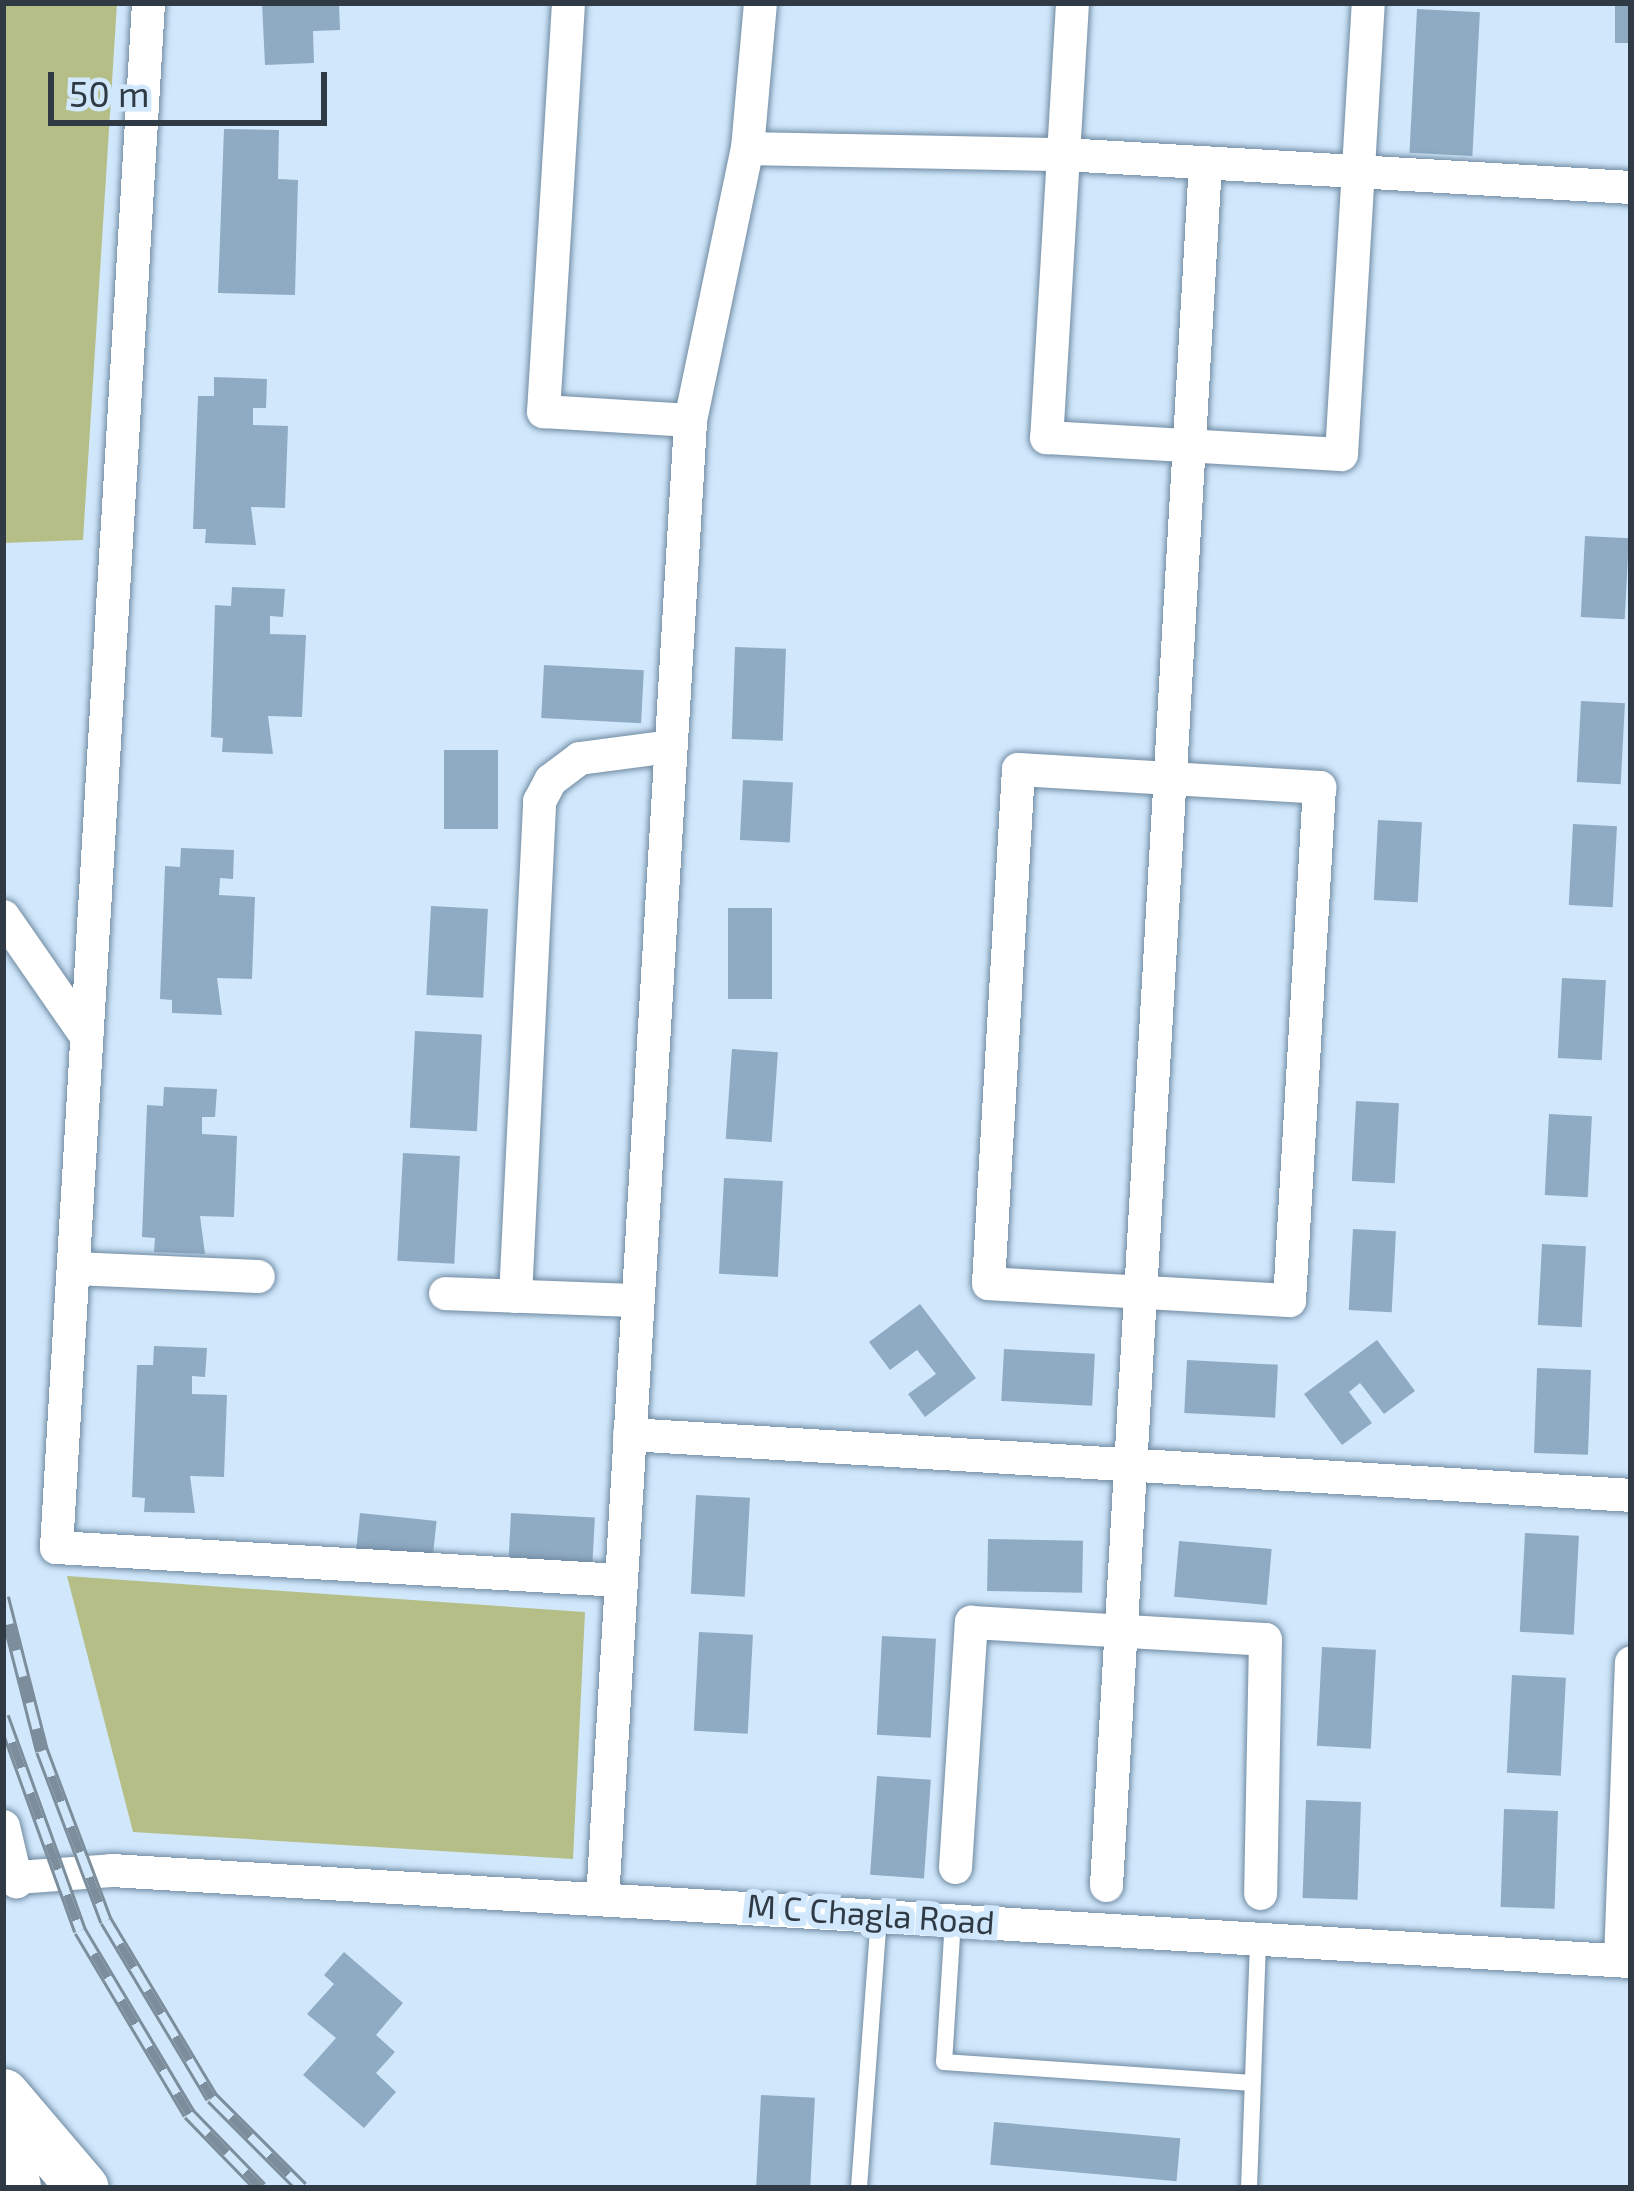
<!DOCTYPE html>
<style>
body{margin:0}
#map{position:relative;width:1634px;height:2191px;overflow:hidden;background:#d1e8fc;font-family:"Exo 2",sans-serif}
div>[style]{position:absolute}
[style*='--x']{left:calc(var(--x)*1px);top:calc(var(--y)*1px);width:calc(var(--w)*1px);rotate:calc(var(--a)*1deg)}
.green>*{inset:0;background:#b6be87}
.building>*{inset:0;background:#8fabc3;transform-origin:0 0}
.roads{filter:drop-shadow(0 0 3px #6f8aa1) drop-shadow(0 0 3px #6f8aa1)}
.lane>*{height:16px;margin:-8px;padding:0 8px;transform-origin:8px;border-radius:8px;background:#fff}
.street>*{height:33px;margin:-16.5px;padding:0 16.5px;transform-origin:16.5px;border-radius:16.5px;background:#fff}
.primary>*{height:51px;margin:-25.5px;padding:0 25.5px;transform-origin:25.5px;border-radius:25.5px;background:#fff}
.highway>*{height:60px;margin:-30px;padding:0 30px;transform-origin:30px;border-radius:30px;background:#fff}
.rail>*{height:14px;margin-top:-7px;transform-origin:0;background:repeating-linear-gradient(90deg,#d1e8fc 0 27px,#7c8d9b 0 54px);box-sizing:border-box;border-block:3px solid #7c8d9b}
span{translate:-50% -50%;white-space:nowrap;text-align:center;line-height:1.15;-webkit-text-stroke:12px #d1e8fc;paint-order:stroke}
.street-label{font-size:33px;color:#2f3a44}
.frame{position:absolute;inset:0;border:6px solid #2f3a44;pointer-events:none}
.scale{position:absolute;left:48px;top:72px;width:279px;height:54px;box-sizing:border-box;border:6px solid #2f3a44;border-top:0;padding-left:15px;font-size:36px;line-height:42px;white-space:nowrap;color:#2f3a44;-webkit-text-stroke:9px #d1e8fc;paint-order:stroke}
</style>
<div id="map">
<div class="green">
<i style="clip-path:polygon(3px 3px,117px 3px,83px 540px,3px 543px)"></i>
<i style="clip-path:polygon(67px 1576px,585px 1612px,573px 1859px,133px 1832px)"></i>
</div>
<div class="building">
<i style="clip-path:polygon(262px 3px,339px 3px,340px 30px,313px 31px,314px 63px,265px 65px)"></i>
<i style="left:1615px;top:3px;width:16px;height:40px"></i>
<i style="left:1417px;top:9px;width:63px;height:144px;rotate:3deg"></i>
<i style="clip-path:polygon(224px 129px,279px 130px,278px 179px,298px 180px,295px 295px,218px 293px)"></i>
<i style="clip-path:polygon(214px 377px,267px 379px,266px 408px,253px 408px,253px 425px,288px 426px,285px 508px,251px 507px,256px 545px,205px 543px,206px 529px,193px 529px,198px 396px,214px 396px)"></i>
<i style="left:1585px;top:536px;width:44px;height:81px;rotate:3deg"></i>
<i style="clip-path:polygon(232px 587px,285px 589px,283px 617px,270px 616px,270px 634px,306px 635px,302px 717px,268px 716px,273px 754px,222px 752px,223px 738px,211px 737px,215px 605px,231px 606px)"></i>
<i style="left:735px;top:647px;width:51px;height:92px;rotate:2deg"></i>
<i style="left:544px;top:665px;width:100px;height:53px;rotate:3deg"></i>
<i style="left:1581px;top:701px;width:44px;height:81px;rotate:3deg"></i>
<i style="left:444px;top:750px;width:54px;height:79px"></i>
<i style="left:743px;top:780px;width:50px;height:60px;rotate:3deg"></i>
<i style="left:1378px;top:820px;width:44px;height:80px;rotate:3deg"></i>
<i style="left:1573px;top:824px;width:44px;height:81px;rotate:3deg"></i>
<i style="clip-path:polygon(181px 848px,234px 850px,233px 879px,220px 878px,219px 895px,255px 897px,252px 979px,217px 978px,222px 1015px,172px 1013px,172px 1000px,160px 999px,165px 866px,180px 867px)"></i>
<i style="left:431px;top:906px;width:57px;height:89px;rotate:3deg"></i>
<i style="left:728px;top:908px;width:44px;height:91px"></i>
<i style="left:1562px;top:978px;width:44px;height:80px;rotate:3deg"></i>
<i style="left:415px;top:1031px;width:67px;height:97px;rotate:3deg"></i>
<i style="left:732px;top:1049px;width:46px;height:90px;rotate:4deg"></i>
<i style="clip-path:polygon(164px 1087px,217px 1089px,215px 1117px,202px 1117px,202px 1134px,237px 1136px,234px 1217px,200px 1216px,205px 1254px,154px 1252px,155px 1238px,142px 1237px,147px 1105px,163px 1106px)"></i>
<i style="left:1356px;top:1101px;width:43px;height:80px;rotate:3deg"></i>
<i style="left:1549px;top:1114px;width:43px;height:81px;rotate:3deg"></i>
<i style="left:403px;top:1153px;width:57px;height:108px;rotate:3deg"></i>
<i style="left:724px;top:1178px;width:59px;height:96px;rotate:3deg"></i>
<i style="left:1353px;top:1229px;width:43px;height:81px;rotate:3deg"></i>
<i style="left:1542px;top:1244px;width:44px;height:81px;rotate:3deg"></i>
<i style="clip-path:polygon(920px 1304px,976px 1378px,925px 1417px,908px 1394px,936px 1374px,917px 1350px,890px 1370px,869px 1342px)"></i>
<i style="clip-path:polygon(1377px 1340px,1415px 1391px,1384px 1414px,1360px 1383px,1349px 1392px,1372px 1423px,1342px 1445px,1304px 1394px)"></i>
<i style="clip-path:polygon(154px 1346px,207px 1348px,205px 1377px,192px 1376px,192px 1394px,227px 1395px,224px 1477px,190px 1476px,195px 1513px,144px 1512px,145px 1498px,132px 1497px,137px 1365px,153px 1365px)"></i>
<i style="left:1004px;top:1349px;width:91px;height:52px;rotate:3deg"></i>
<i style="left:1187px;top:1360px;width:91px;height:53px;rotate:3deg"></i>
<i style="left:1537px;top:1368px;width:54px;height:85px;rotate:2deg"></i>
<i style="left:696px;top:1495px;width:54px;height:99px;rotate:3deg"></i>
<i style="left:360px;top:1513px;width:77px;height:41px;rotate:6deg"></i>
<i style="left:511px;top:1513px;width:84px;height:50px;rotate:3deg"></i>
<i style="left:1525px;top:1533px;width:54px;height:99px;rotate:3deg"></i>
<i style="left:988px;top:1539px;width:95px;height:52px;rotate:1deg"></i>
<i style="left:1179px;top:1541px;width:93px;height:56px;rotate:5deg"></i>
<i style="left:699px;top:1632px;width:54px;height:99px;rotate:3deg"></i>
<i style="left:882px;top:1636px;width:54px;height:99px;rotate:3deg"></i>
<i style="left:1322px;top:1647px;width:54px;height:99px;rotate:3deg"></i>
<i style="left:1512px;top:1675px;width:54px;height:98px;rotate:3deg"></i>
<i style="left:877px;top:1776px;width:54px;height:99px;rotate:4deg"></i>
<i style="left:1306px;top:1800px;width:55px;height:98px;rotate:2deg"></i>
<i style="left:1504px;top:1809px;width:54px;height:98px;rotate:2deg"></i>
<i style="clip-path:polygon(344px 1952px,403px 2003px,376px 2035px,395px 2052px,376px 2073px,396px 2092px,364px 2128px,303px 2075px,336px 2038px,307px 2014px,334px 1984px,324px 1975px)"></i>
<i style="left:761px;top:2095px;width:54px;height:93px;rotate:3deg"></i>
<i style="left:994px;top:2122px;width:187px;height:43px;rotate:5deg"></i>
</div>
<div class="roads">
<div class="lane">
<i style="--x:953;--y:1920;--w:142;--a:93.6"></i>
<i style="--x:944;--y:2062;--w:309;--a:3.9"></i>
<i style="--x:859;--y:2188;--w:276;--a:-85.8"></i>
<i style="--x:1249;--y:2188;--w:250;--a:-87.9"></i>
</div>
<div class="street">
<i style="--x:148;--y:3;--w:1547;--a:93.41"></i>
<i style="--x:56;--y:1547;--w:565;--a:3.35"></i>
<i style="--x:568;--y:3;--w:409;--a:93.5"></i>
<i style="--x:543;--y:411;--w:147;--a:3.5"></i>
<i style="--x:1072;--y:3;--w:435;--a:93.4"></i>
<i style="--x:1046;--y:437;--w:295;--a:3.3"></i>
<i style="--x:1341;--y:454;--w:452;--a:-86.6"></i>
<i style="--x:747;--y:148;--w:316;--a:1.1"></i>
<i style="--x:1063;--y:154;--w:569;--a:3.33"></i>
<i style="--x:1018;--y:769;--w:302;--a:3.4"></i>
<i style="--x:1319;--y:787;--w:514;--a:93.35"></i>
<i style="--x:1289;--y:1300;--w:301;--a:-176.8"></i>
<i style="--x:988;--y:1283;--w:515;--a:-86.66"></i>
<i style="--x:3;--y:916;--w:146;--a:55.3"></i>
<i style="--x:73;--y:1268;--w:185;--a:2.5"></i>
<i style="--x:445;--y:1293;--w:192;--a:2.1"></i>
<i style="--x:515;--y:1296;--w:496;--a:-87.2"></i>
<i style="--x:539;--y:801;--w:24;--a:-62"></i>
<i style="--x:550;--y:780;--w:36;--a:-37"></i>
<i style="--x:579;--y:758;--w:92;--a:-7.5"></i>
<i style="--x:629;--y:1434;--w:1004;--a:3.48"></i>
<i style="--x:3;--y:1826;--w:57;--a:76.7"></i>
<i style="--x:955;--y:1867;--w:246;--a:-86.3"></i>
<i style="--x:971;--y:1622;--w:294;--a:3.3"></i>
<i style="--x:1265;--y:1639;--w:254;--a:91.1"></i>
<i style="--x:3;--y:1878;--w:108;--a:-4.2"></i>
<i style="--x:111;--y:1870;--w:1523;--a:3.43"></i>
<i style="--x:1106;--y:1885;--w:1726;--a:-86.71"></i>
<i style="--x:602;--y:1899;--w:1482;--a:-86.59"></i>
<i style="--x:690;--y:420;--w:278;--a:-78.2"></i>
<i style="--x:747;--y:148;--w:146;--a:-84.9"></i>
<i style="--x:1620;--y:1960;--w:298;--a:-87.9"></i>
</div>
<div class="primary">
<i style="--x:3;--y:2094;--w:123;--a:49.6"></i>
</div>
<div class="highway">
<i style="--x:3;--y:2153;--w:36;--a:77"></i>
</div>
</div>
<div class="rail">
<i style="--x:3;--y:1598;--w:158;--a:75.7"></i>
<i style="--x:42;--y:1751;--w:182;--a:69.4"></i>
<i style="--x:106;--y:1921;--w:206;--a:59.1"></i>
<i style="--x:212;--y:2098;--w:127;--a:45"></i>
<i style="--x:3;--y:1717;--w:227;--a:70.2"></i>
<i style="--x:80;--y:1931;--w:213;--a:59.2"></i>
<i style="--x:189;--y:2114;--w:103;--a:45.8"></i>
</div>
<div class="street-label">
<span style="left:871px;top:1914px;rotate:4deg">M C Chagla Road</span>
</div>
<div class="frame"></div>
<div class="scale">50 m</div>
</div>
